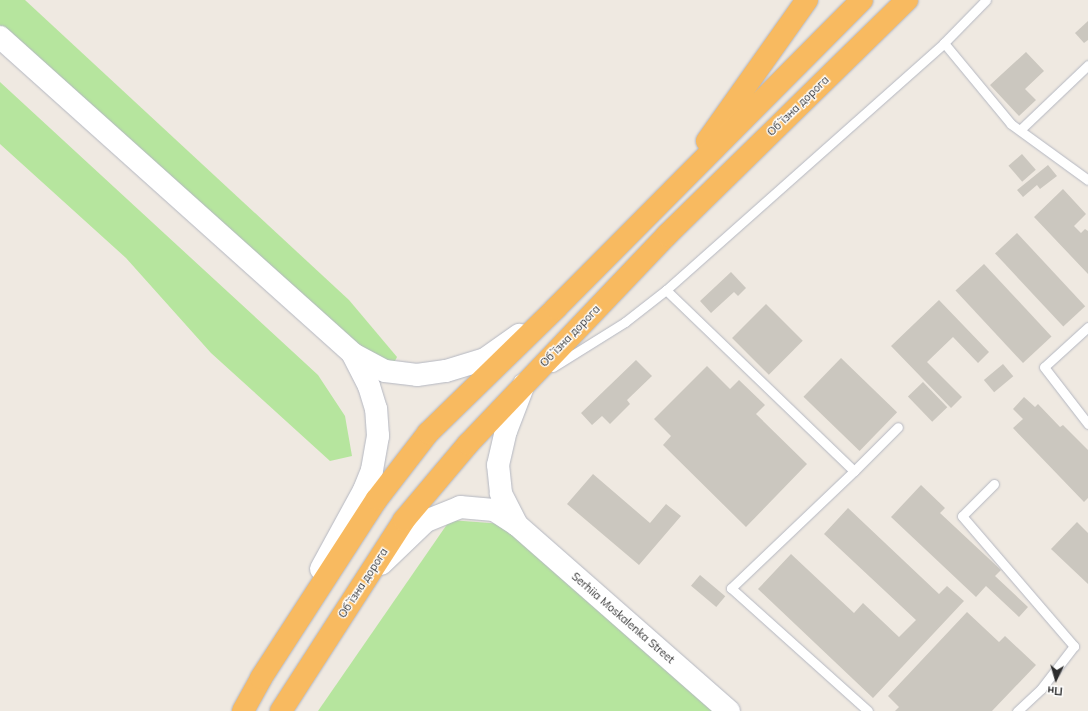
<!DOCTYPE html>
<meta charset="utf-8">
<style>
body{margin:0}
#map{position:relative;width:1088px;height:711px;overflow:hidden;background:#efe9e1;font-family:Mulish,sans-serif}
div>[style]{position:absolute}
[style*='--x']{left:calc(var(--x)*1px);top:calc(var(--y)*1px);width:calc(var(--w)*1px);rotate:calc(var(--a)*1deg)}
.green>*{inset:0;background:#b6e59e}
.building>*{inset:0;background:#cbc7bf;transform-origin:0 0}
.roads{filter:drop-shadow(0 0 1px #b4b7c1) drop-shadow(0 0 1px #b4b7c1)}
.service>*{height:9px;margin:-4.5px;padding:0 4.5px;transform-origin:4.5px;border-radius:4.5px;background:#fff}
.tertiary>*{height:22px;margin:-11px;padding:0 11px;transform-origin:11px;border-radius:11px;background:#fff}
.secondary>*{height:22px;margin:-11px;padding:0 11px;transform-origin:11px;border-radius:11px;background:#fff}
.trunk>*{height:22px;margin:-11px;padding:0 11px;transform-origin:11px;border-radius:11px;background:#f8ba60}
span{translate:-50% -50%;white-space:nowrap;text-align:center;line-height:1.15;-webkit-text-stroke:3px #fff;paint-order:stroke}
.street-label{font-size:11px;color:#2e2e2e}
.north{position:absolute;left:1036px;top:659px;width:40px;height:40px;-webkit-text-stroke:3px #fff;paint-order:stroke;rotate:185deg;font-size:11px;font-weight:700;line-height:16px;text-align:center;color:#2e2e2e}
.north::after{content:'';display:block;margin:auto;width:14px;height:18px;background:#2e2e2e;clip-path:polygon(50% 0,100% 100%,50% 72%,0 100%)}
</style>
<div id="map">
<div class="green">
<i style="clip-path:polygon(0 0,25px 0,349px 300px,397px 357px,387px 376px,0 45px)"></i>
<i style="clip-path:polygon(0 82px,318px 375px,345px 416px,352px 456px,330px 461px,211px 353px,126px 258px,0 144px)"></i>
<i style="clip-path:polygon(450px 520px,517px 525px,729px 711px,318px 711px)"></i>
</div>
<div class="building">
<i style="clip-path:polygon(1088px 21px,1088px 40px,1084px 43px,1075px 33px)"></i>
<i style="clip-path:polygon(1026px 52px,1044px 71px,1025px 89px,1036px 100px,1019px 116px,990px 85px)"></i>
<i style="left:1022px;top:154px;width:21px;height:18px;rotate:49deg"></i>
<i style="clip-path:polygon(1048px 165px,1057px 176px,1040px 189px,1037px 185px,1023px 197px,1017px 190px)"></i>
<i style="clip-path:polygon(1063px 189px,1086px 214px,1074px 226px,1081px 233px,1085px 229px,1088px 231px,1088px 274px,1034px 217px)"></i>
<i style="left:1017px;top:233px;width:100px;height:30px;rotate:47deg"></i>
<i style="left:984px;top:264px;width:99px;height:39px;rotate:47deg"></i>
<i style="clip-path:polygon(731px 272px,746px 288px,738px 296px,734px 292px,711px 313px,700px 301px)"></i>
<i style="clip-path:polygon(939px 300px,989px 352px,978px 363px,953px 337px,927px 362px,962px 397px,951px 408px,891px 346px)"></i>
<i style="left:766px;top:304px;width:52px;height:48px;rotate:45deg"></i>
<i style="left:841px;top:358px;width:78px;height:54px;rotate:44deg"></i>
<i style="clip-path:polygon(636px 360px,652px 376px,627px 400px,630px 404px,610px 424px,602px 416px,592px 425px,581px 413px)"></i>
<i style="left:1003px;top:364px;width:16px;height:25px;rotate:50deg"></i>
<i style="clip-path:polygon(707px 366px,730px 389px,739px 380px,765px 405px,756px 414px,807px 464px,746px 527px,663px 445px,671px 436px,654px 419px)"></i>
<i style="left:923px;top:382px;width:35px;height:21px;rotate:46deg"></i>
<i style="clip-path:polygon(1024px 397px,1035px 407px,1038px 404px,1060px 427px,1063px 425px,1088px 450px,1088px 498px,1084px 502px,1013px 428px,1023px 419px,1013px 409px)"></i>
<i style="clip-path:polygon(593px 474px,650px 523px,666px 504px,681px 516px,639px 565px,567px 504px)"></i>
<i style="clip-path:polygon(921px 485px,945px 508px,940px 513px,1001px 570px,995px 576px,1028px 607px,1019px 617px,986px 586px,976px 597px,891px 517px)"></i>
<i style="clip-path:polygon(848px 508px,939px 594px,947px 586px,964px 601px,873px 698px,758px 589px,791px 554px,854px 613px,863px 603px,899px 637px,916px 620px,824px 534px)"></i>
<i style="clip-path:polygon(1077px 522px,1088px 533px,1088px 584px,1051px 549px)"></i>
<i style="left:700px;top:575px;width:33px;height:14px;rotate:40deg"></i>
<i style="clip-path:polygon(967px 612px,999px 642px,1005px 636px,1036px 665px,992px 711px,895px 711px,899px 707px,888px 696px)"></i>
</div>
<div class="roads">
<div class="service">
<i style="--x:944;--y:43;--w:60;--a:-45.7"></i>
<i style="--x:1020;--y:130;--w:94;--a:-43.7"></i>
<i style="--x:666;--y:290;--w:261;--a:43.9"></i>
<i style="--x:854;--y:471;--w:62;--a:-45"></i>
<i style="--x:1088;--y:327;--w:59;--a:137.7"></i>
<i style="--x:1044;--y:367;--w:72;--a:52.3"></i>
<i style="--x:553;--y:367;--w:85;--a:-32"></i>
<i style="--x:625;--y:322;--w:52;--a:-38"></i>
<i style="--x:666;--y:290;--w:372;--a:-41.6"></i>
<i style="--x:944;--y:43;--w:105;--a:50.4"></i>
<i style="--x:1011;--y:124;--w:95;--a:36"></i>
<i style="--x:854;--y:471;--w:170;--a:136.4"></i>
<i style="--x:731;--y:588;--w:184;--a:41.9"></i>
<i style="--x:994;--y:484;--w:45;--a:135"></i>
<i style="--x:962;--y:516;--w:172;--a:49.3"></i>
<i style="--x:1074;--y:646;--w:54;--a:127.5"></i>
<i style="--x:1041;--y:689;--w:33;--a:137"></i>
</div>
<div class="tertiary">
<i style="--x:353;--y:354;--w:36;--a:28"></i>
<i style="--x:385;--y:371;--w:32;--a:7"></i>
<i style="--x:417;--y:375;--w:29;--a:-8"></i>
<i style="--x:446;--y:371;--w:41;--a:-17.1"></i>
<i style="--x:485;--y:359;--w:42;--a:-35.2"></i>
<i style="--x:321;--y:569;--w:90;--a:-61.4"></i>
<i style="--x:364;--y:490;--w:22;--a:-68"></i>
<i style="--x:372;--y:470;--w:35;--a:-80"></i>
<i style="--x:378;--y:436;--w:27;--a:-94"></i>
<i style="--x:376;--y:409;--w:24;--a:-107"></i>
<i style="--x:369;--y:386;--w:36;--a:-117"></i>
</div>
<div class="secondary">
<i style="--x:0;--y:37;--w:474;--a:41.9"></i>
<i style="--x:517;--y:525;--w:36;--a:-117"></i>
<i style="--x:501;--y:493;--w:28;--a:-96"></i>
<i style="--x:498;--y:465;--w:35;--a:-77"></i>
<i style="--x:506;--y:431;--w:50;--a:-69"></i>
<i style="--x:381;--y:564;--w:62;--a:-43.7"></i>
<i style="--x:426;--y:521;--w:37;--a:-22"></i>
<i style="--x:460;--y:507;--w:34;--a:5"></i>
<i style="--x:494;--y:510;--w:27;--a:33"></i>
<i style="--x:517;--y:525;--w:282;--a:41.3"></i>
</div>
<div class="trunk">
<i style="--x:707;--y:141;--w:173;--a:-54.7"></i>
<i style="--x:243;--y:711;--w:38;--a:-61"></i>
<i style="--x:261;--y:678;--w:213;--a:-57.1"></i>
<i style="--x:377;--y:499;--w:83;--a:-52.3"></i>
<i style="--x:428;--y:433;--w:179;--a:-44.3"></i>
<i style="--x:556;--y:308;--w:434;--a:-45.2"></i>
<i style="--x:281;--y:711;--w:227;--a:-57.2"></i>
<i style="--x:404;--y:520;--w:99;--a:-49.9"></i>
<i style="--x:468;--y:444;--w:289;--a:-46.4"></i>
<i style="--x:667;--y:235;--w:336;--a:-44.4"></i>
</div>
</div>
<div class="street-label">
<span style="left:798px;top:106px;rotate:-44deg">Обʼїзна дорога</span>
<span style="left:570px;top:336px;rotate:-46deg">Обʼїзна дорога</span>
<span style="left:363px;top:583px;rotate:-57deg">Обʼїзна дорога</span>
<span style="left:623px;top:618px;rotate:41deg">Serhiia Moskalenka Street</span>
</div>
<div class="north">Пн</div>
</div>
